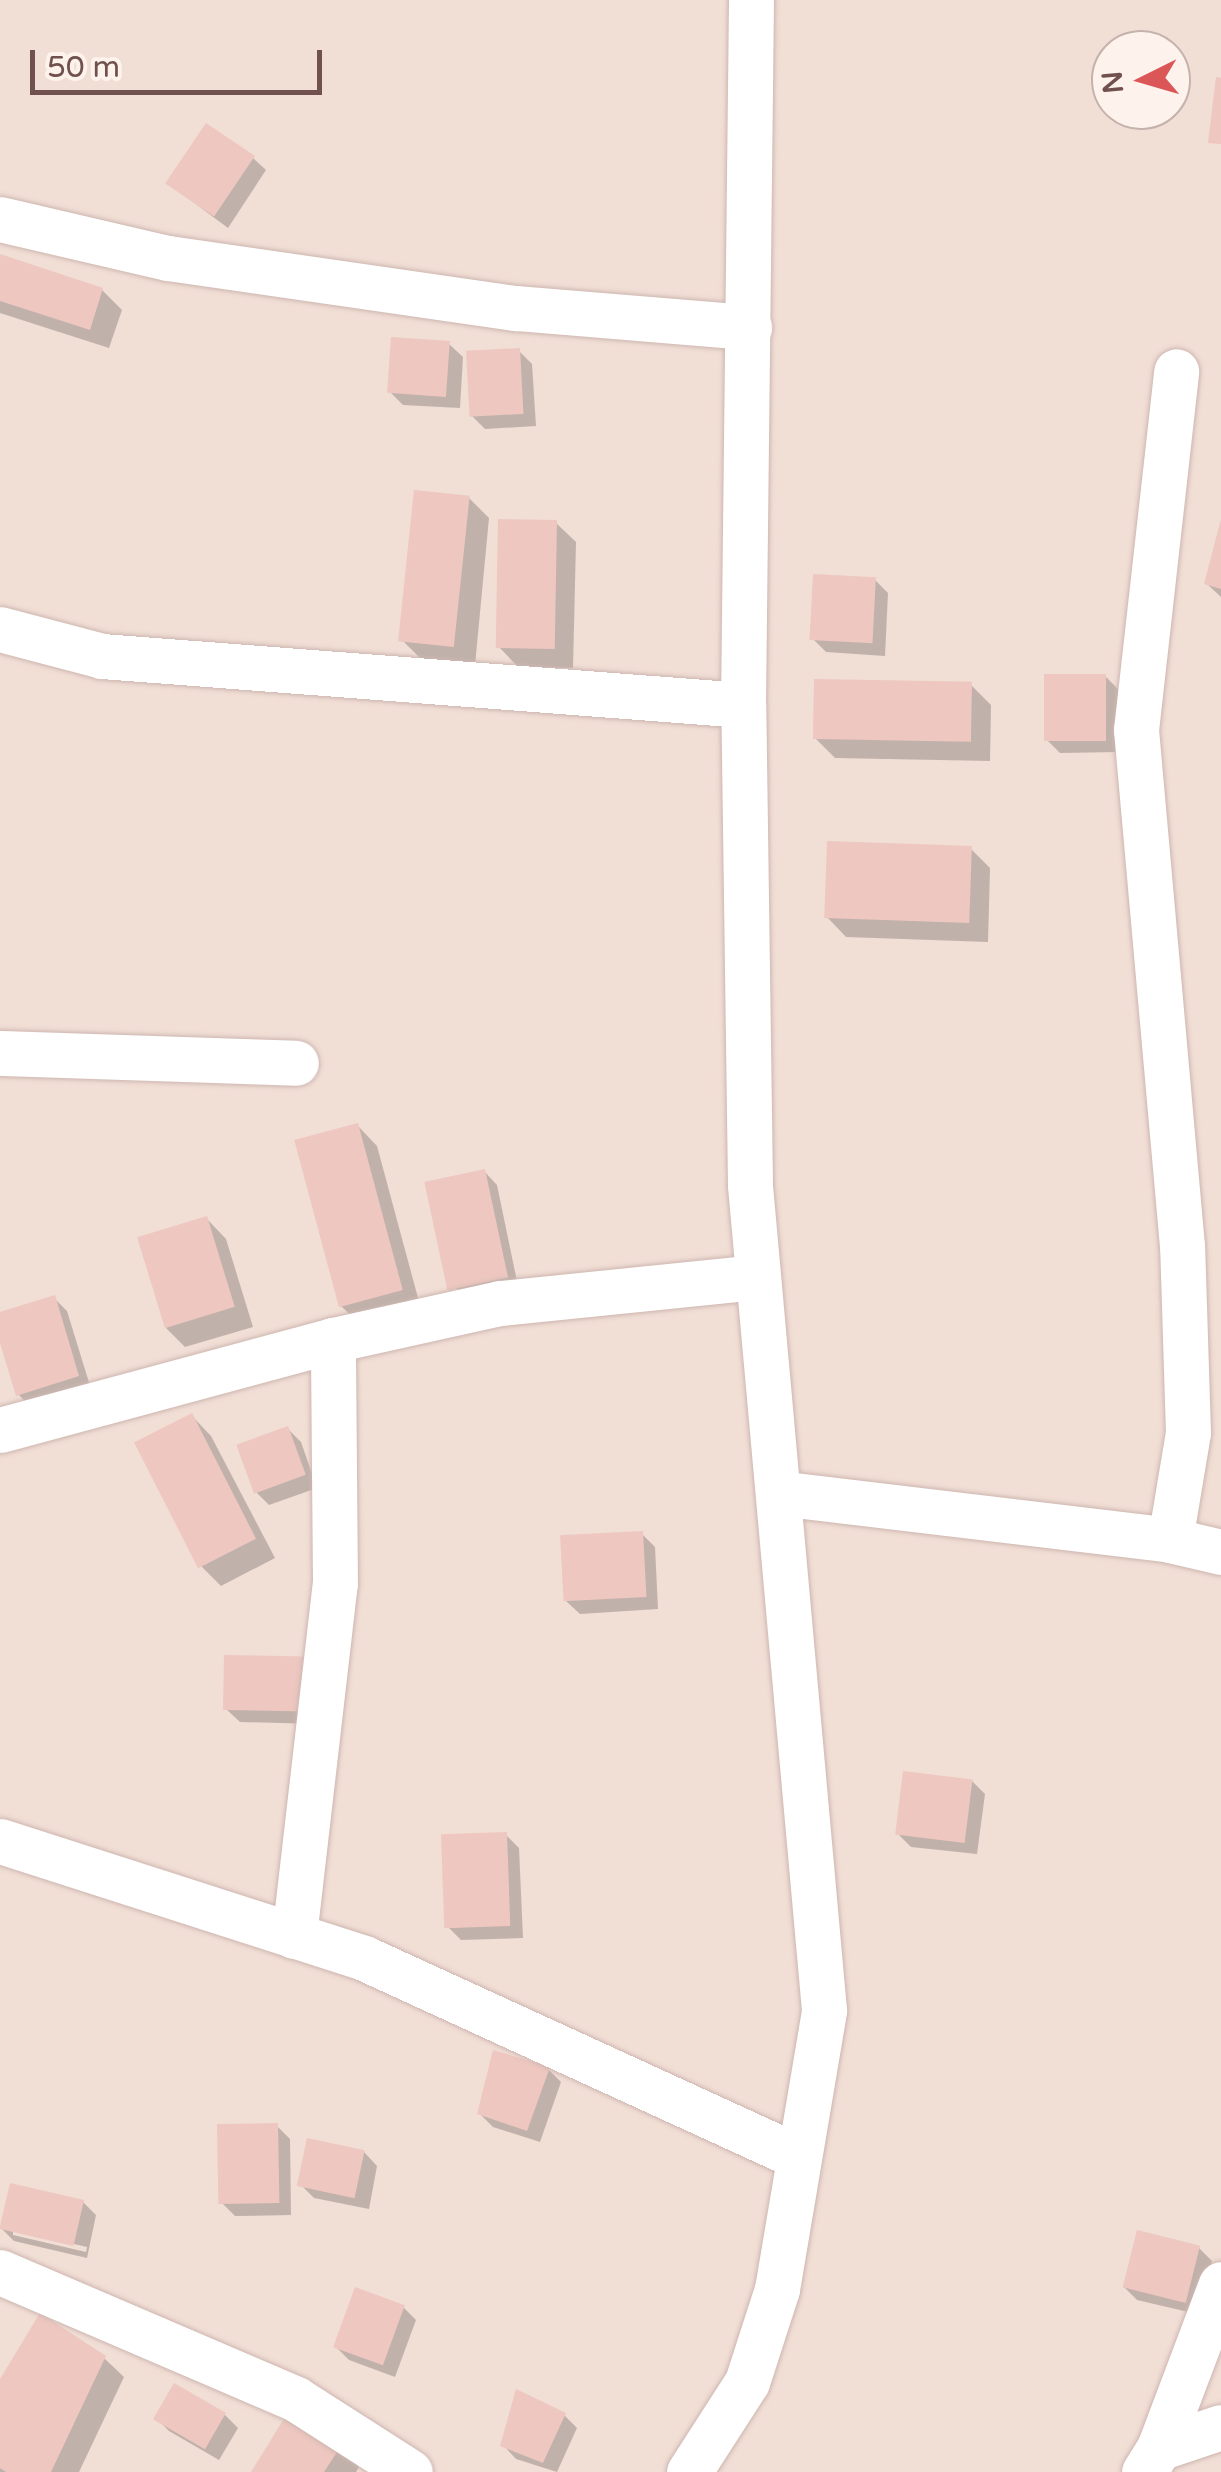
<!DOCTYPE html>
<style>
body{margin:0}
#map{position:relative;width:1221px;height:2472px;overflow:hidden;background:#faeee6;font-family:"Varela Round",sans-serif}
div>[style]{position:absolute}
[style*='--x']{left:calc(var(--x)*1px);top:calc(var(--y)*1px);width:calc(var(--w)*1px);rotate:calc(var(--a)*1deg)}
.residential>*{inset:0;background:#f1ded5}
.shadow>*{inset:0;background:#0003}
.building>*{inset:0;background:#edc7c0;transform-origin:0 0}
.roads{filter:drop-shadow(0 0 2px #cdb6b0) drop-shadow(0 0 2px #cdb6b0)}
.minor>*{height:45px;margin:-22.5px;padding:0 22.5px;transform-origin:22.5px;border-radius:22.5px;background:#fff}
span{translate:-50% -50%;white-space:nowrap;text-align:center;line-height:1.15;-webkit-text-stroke:8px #fdf2ec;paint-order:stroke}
.north{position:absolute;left:1091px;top:30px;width:100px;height:100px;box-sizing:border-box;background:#fdf2ec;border:2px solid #c5b2ac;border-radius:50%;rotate:265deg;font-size:28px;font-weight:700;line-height:40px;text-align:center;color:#71514d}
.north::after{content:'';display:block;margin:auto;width:35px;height:45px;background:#da5657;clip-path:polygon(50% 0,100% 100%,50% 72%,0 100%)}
.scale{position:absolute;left:30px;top:50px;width:292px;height:45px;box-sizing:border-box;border:5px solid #71514d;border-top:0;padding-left:12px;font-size:30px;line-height:35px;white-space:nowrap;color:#71514d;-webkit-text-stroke:8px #fdf2ec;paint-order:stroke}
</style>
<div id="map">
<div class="residential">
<i style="clip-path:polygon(evenodd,0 0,1221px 0,1221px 2472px,0 2472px,0 0,1111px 50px,1171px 50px,1171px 110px,1111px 110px,1111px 50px)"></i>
</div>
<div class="shadow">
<i style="clip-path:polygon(253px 158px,266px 170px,228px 228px,169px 184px)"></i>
<i style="clip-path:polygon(0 257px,102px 290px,122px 310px,109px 348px,0 313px)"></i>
<i style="clip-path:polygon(449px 344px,463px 357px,460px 408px,403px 405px,390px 392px)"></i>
<i style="clip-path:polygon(519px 351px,532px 364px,536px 426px,485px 429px,472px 416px)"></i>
<i style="clip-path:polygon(469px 498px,489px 518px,475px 665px,422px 660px,402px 640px)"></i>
<i style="clip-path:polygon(556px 523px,576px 542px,573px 668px,518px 667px,499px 647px)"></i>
<i style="clip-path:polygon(1221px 524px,1221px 597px,1207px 584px)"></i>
<i style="clip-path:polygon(875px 580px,888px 593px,885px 656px,826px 652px,813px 639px)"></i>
<i style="clip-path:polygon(1105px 676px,1118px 689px,1119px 752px,1060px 753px,1047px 740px)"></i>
<i style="clip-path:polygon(971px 685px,991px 705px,990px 761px,835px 758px,815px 738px)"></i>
<i style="clip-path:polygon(971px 849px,990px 868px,988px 942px,846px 937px,827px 917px)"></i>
<i style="clip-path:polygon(358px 1126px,377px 1146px,421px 1309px,361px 1325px,341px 1306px)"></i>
<i style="clip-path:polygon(484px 1171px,497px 1185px,519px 1291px,469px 1301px,456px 1288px)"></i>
<i style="clip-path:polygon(207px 1219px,226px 1239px,253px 1327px,185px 1347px,166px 1328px)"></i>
<i style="clip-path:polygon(54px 1298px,67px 1311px,91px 1389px,31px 1407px,18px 1394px,0 1335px,0 1314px)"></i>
<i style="clip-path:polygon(192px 1416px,211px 1436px,275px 1558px,221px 1586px,202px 1567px)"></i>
<i style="clip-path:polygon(288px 1429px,301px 1442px,317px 1488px,269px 1505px,256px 1492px)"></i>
<i style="clip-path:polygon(642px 1534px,655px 1547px,658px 1609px,580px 1614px,566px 1601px)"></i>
<i style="clip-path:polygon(306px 1658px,318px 1724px,240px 1722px,226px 1709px)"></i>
<i style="clip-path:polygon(972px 1781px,985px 1794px,977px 1854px,911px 1847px,898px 1834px)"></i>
<i style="clip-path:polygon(506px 1835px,519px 1848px,523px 1938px,461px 1940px,448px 1927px)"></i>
<i style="clip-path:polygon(548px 2069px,561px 2082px,540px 2142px,493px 2127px,480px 2114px)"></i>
<i style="clip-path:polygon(277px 2126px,290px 2139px,291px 2215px,235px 2216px,222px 2203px)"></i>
<i style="clip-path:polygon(364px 2152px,377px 2166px,369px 2209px,314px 2198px,301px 2185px)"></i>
<i style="clip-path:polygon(evenodd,83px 2202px,96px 2215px,87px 2258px,14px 2241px,1px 2228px,83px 2202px,13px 2230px,87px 2247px,86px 2252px,13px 2235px,13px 2230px)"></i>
<i style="clip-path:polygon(1199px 2248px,1212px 2261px,1197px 2314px,1137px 2300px,1124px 2287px)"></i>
<i style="clip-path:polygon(403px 2307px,416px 2320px,395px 2377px,349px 2360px,336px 2347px)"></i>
<i style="clip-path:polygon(104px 2358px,124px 2377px,79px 2472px,0 2472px,0 2384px)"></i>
<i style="clip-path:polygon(175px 2386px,225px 2415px,238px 2428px,219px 2460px,169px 2431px,156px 2418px)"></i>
<i style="clip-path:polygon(564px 2415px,577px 2428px,557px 2472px,516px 2459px,503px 2445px)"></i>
<i style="clip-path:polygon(340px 2448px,359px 2467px,356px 2472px,254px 2472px)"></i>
</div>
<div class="building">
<i style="clip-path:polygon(1216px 77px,1221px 78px,1221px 144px,1208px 143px)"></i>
<i style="left:206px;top:123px;width:59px;height:73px;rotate:34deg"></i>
<i style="clip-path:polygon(0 254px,103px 288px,90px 330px,0 301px)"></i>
<i style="left:391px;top:337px;width:59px;height:56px;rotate:4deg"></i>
<i style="left:520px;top:348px;width:66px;height:54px;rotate:87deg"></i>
<i style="left:414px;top:490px;width:56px;height:152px;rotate:6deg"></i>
<i style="left:498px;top:519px;width:59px;height:129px;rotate:1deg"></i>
<i style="clip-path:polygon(1221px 519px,1221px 589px,1204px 584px)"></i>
<i style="left:813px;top:574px;width:63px;height:66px;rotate:3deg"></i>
<i style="left:1044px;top:674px;width:62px;height:67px"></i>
<i style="left:814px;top:679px;width:158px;height:60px;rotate:1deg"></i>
<i style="left:827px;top:841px;width:145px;height:77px;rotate:2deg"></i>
<i style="left:358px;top:1123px;width:173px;height:66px;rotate:75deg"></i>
<i style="left:485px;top:1169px;width:111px;height:62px;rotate:78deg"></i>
<i style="left:207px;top:1216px;width:95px;height:73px;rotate:73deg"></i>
<i style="clip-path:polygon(55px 1295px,79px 1376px,16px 1396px,0 1343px,0 1312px)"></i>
<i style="left:192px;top:1413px;width:141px;height:65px;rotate:63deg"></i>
<i style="left:288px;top:1426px;width:52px;height:55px;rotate:70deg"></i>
<i style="left:643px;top:1531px;width:66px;height:83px;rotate:87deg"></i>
<i style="left:224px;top:1655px;width:83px;height:55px;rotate:1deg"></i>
<i style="left:903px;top:1771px;width:70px;height:64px;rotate:7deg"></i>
<i style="left:507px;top:1832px;width:94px;height:66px;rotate:88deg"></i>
<i style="clip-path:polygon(493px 2050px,550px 2067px,527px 2131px,477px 2114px)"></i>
<i style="left:278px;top:2123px;width:80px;height:61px;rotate:89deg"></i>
<i style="left:307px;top:2138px;width:59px;height:49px;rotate:12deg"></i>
<i style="left:10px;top:2183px;width:76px;height:47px;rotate:13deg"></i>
<i style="left:1137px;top:2230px;width:65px;height:59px;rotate:14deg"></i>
<i style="left:355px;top:2287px;width:53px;height:64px;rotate:20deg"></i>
<i style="clip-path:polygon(40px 2313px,106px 2356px,51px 2472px,6px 2472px,0 2468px,0 2379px)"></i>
<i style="left:174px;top:2383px;width:60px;height:42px;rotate:30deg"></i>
<i style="clip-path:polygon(516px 2389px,566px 2413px,543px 2463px,500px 2446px)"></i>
<i style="clip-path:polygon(290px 2409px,341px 2446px,324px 2472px,251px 2472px)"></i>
</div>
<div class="roads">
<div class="minor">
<i style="--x:0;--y:219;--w:172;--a:13.1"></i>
<i style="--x:168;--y:258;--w:352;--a:8.2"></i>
<i style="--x:516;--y:308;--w:234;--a:4.7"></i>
<i style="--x:0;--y:629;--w:106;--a:14.8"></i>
<i style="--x:102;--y:656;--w:643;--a:4.37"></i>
<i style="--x:0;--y:1053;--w:296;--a:1.9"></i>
<i style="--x:0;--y:1430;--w:345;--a:-15.1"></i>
<i style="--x:333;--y:1340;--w:171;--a:-12.5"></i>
<i style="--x:500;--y:1303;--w:259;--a:-5.8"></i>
<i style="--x:778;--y:1493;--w:395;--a:6.8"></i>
<i style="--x:1170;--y:1540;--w:52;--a:13.2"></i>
<i style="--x:1170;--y:1540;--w:109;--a:-80.5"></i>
<i style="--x:1188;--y:1433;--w:187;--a:-91.8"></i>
<i style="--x:1182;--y:1246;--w:518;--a:-95.09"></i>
<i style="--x:1136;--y:730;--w:361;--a:-83.6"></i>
<i style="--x:0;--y:1841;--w:382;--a:17.8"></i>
<i style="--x:364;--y:1958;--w:478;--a:24.6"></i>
<i style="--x:294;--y:1936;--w:354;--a:-83.4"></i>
<i style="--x:335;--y:1584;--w:244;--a:-90.5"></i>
<i style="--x:0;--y:2272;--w:322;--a:23.2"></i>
<i style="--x:296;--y:2399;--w:135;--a:32.6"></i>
<i style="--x:1159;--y:2448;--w:65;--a:-18.7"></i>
<i style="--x:689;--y:2472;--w:107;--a:-57.2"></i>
<i style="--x:747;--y:2382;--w:98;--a:-72.1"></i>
<i style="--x:777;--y:2289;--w:283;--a:-80.4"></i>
<i style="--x:824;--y:2010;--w:828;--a:-95.13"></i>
<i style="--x:750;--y:1185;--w:480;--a:-90.8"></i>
<i style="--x:743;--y:705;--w:705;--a:-89.35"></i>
<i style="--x:1144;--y:2472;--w:28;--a:-58"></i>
<i style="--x:1159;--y:2448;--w:175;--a:-69.3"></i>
</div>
</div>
<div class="north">N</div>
<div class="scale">50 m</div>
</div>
